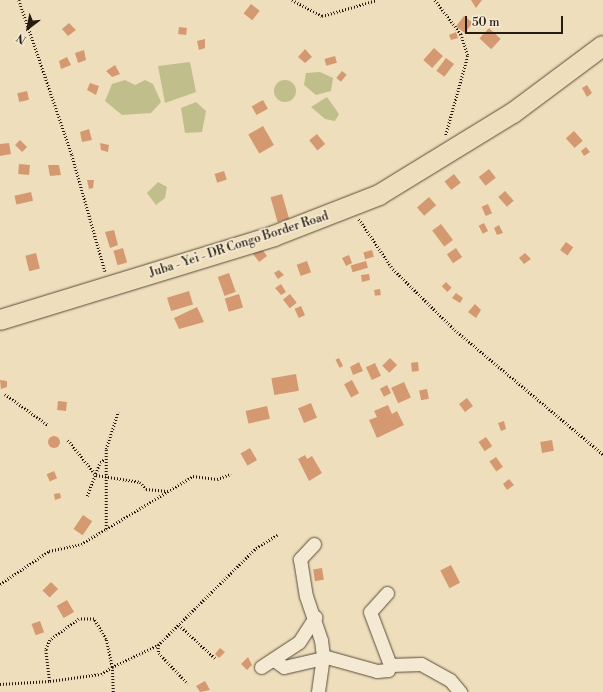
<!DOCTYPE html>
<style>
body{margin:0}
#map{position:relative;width:603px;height:692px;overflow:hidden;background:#eedebb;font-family:"Libre Bodoni",serif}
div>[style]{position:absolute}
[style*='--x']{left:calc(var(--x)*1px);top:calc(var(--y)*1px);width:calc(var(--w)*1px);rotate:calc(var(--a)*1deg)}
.green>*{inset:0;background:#c0bf8b}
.round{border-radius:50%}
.building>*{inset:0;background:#d59971;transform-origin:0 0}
.path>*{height:2.5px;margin-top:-1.25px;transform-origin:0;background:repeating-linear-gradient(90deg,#261b11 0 1px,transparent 0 3px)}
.roads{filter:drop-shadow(0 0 1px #584c3c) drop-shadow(0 0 1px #584c3c)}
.street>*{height:13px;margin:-6.5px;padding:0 6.5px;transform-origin:6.5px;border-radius:6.5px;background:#f4ead3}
.primary>*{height:20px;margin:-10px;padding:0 10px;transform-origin:10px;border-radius:10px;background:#eedebb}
span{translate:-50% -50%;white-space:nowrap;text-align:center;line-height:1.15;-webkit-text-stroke:3px #f4ead3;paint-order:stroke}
.street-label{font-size:12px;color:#261b11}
.north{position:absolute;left:8px;top:8px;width:40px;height:40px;-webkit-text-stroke:3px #f4ead3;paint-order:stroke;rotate:212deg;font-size:11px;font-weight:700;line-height:16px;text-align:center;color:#261b11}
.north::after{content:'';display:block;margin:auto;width:14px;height:18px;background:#261b11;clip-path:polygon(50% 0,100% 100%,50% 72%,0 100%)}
.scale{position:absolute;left:465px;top:16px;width:98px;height:18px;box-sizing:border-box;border:2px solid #261b11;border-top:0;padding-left:5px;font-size:12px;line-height:14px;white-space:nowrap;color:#261b11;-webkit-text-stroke:3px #f4ead3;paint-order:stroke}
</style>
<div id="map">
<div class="green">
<i style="clip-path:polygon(190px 62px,196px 92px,165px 103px,158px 66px)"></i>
<i style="clip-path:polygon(320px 72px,333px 78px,331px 91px,316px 95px,304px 85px,306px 73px)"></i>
<i class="round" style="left:274px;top:80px;width:22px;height:22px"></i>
<i style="clip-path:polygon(125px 80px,135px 85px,145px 80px,153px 84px,161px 102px,151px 113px,122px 115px,105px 101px,112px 84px)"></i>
<i style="clip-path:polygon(327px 97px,339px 114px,335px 121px,325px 119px,311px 107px)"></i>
<i style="clip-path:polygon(196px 102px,206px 111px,202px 132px,185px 133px,181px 108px)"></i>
<i style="clip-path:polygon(158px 182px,167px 187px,165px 198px,156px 205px,147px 193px)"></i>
</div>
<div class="building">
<i style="clip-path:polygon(471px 0,482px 0,476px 8px)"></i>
<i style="left:251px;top:4px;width:11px;height:12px;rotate:38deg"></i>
<i style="left:464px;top:16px;width:11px;height:13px;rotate:38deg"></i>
<i style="clip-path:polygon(69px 23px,76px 30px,68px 36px,62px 29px)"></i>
<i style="left:179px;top:27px;width:8px;height:7px;rotate:7deg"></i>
<i style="left:489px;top:28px;width:16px;height:14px;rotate:43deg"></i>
<i style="clip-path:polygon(456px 32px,458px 38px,451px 40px,449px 35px)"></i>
<i style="clip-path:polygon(205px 39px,205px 48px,199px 50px,197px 41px)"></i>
<i style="left:434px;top:48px;width:12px;height:16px;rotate:42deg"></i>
<i style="clip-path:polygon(305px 49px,312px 57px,305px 63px,298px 57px)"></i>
<i style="clip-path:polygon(84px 50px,86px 60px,78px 63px,75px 53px)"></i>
<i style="left:335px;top:56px;width:7px;height:11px;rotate:74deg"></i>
<i style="clip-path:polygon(67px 57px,71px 65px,61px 69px,59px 61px)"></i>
<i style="left:446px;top:58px;width:10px;height:16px;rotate:37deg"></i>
<i style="clip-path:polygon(115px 65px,120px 74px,112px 77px,106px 71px)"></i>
<i style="left:342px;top:71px;width:6px;height:9px;rotate:39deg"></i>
<i style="clip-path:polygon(90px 83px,99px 86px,96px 95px,87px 90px)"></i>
<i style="clip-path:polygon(587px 85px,592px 93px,587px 97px,582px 88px)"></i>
<i style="left:27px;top:91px;width:9px;height:10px;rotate:77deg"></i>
<i style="left:263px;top:100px;width:10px;height:13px;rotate:61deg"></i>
<i style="left:263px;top:126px;width:22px;height:17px;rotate:60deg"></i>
<i style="clip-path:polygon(89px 129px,92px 140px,82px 142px,80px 132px)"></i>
<i style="left:574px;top:131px;width:13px;height:11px;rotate:48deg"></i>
<i style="left:317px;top:134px;width:13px;height:10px;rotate:51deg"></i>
<i style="left:20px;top:140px;width:10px;height:7px;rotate:45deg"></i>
<i style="clip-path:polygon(9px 143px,11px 154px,0 156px,0 144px)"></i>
<i style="clip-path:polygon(100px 143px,109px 145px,108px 152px,101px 150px)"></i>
<i style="clip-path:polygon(586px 147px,590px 152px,584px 156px,581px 151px)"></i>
<i style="left:19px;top:164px;width:11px;height:10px;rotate:5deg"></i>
<i style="clip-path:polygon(48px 165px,59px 165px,61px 175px,50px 176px)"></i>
<i style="left:489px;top:169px;width:11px;height:13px;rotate:52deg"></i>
<i style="left:224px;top:171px;width:9px;height:10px;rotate:72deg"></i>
<i style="left:454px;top:174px;width:11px;height:12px;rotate:52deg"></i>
<i style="clip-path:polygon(87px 180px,94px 180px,93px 188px,89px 189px)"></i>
<i style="left:505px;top:191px;width:13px;height:9px;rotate:48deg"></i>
<i style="left:31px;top:192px;width:9px;height:17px;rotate:77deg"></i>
<i style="left:282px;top:194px;width:26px;height:12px;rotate:74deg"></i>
<i style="left:429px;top:197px;width:11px;height:16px;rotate:49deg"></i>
<i style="left:488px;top:204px;width:10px;height:7px;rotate:66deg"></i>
<i style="left:484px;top:223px;width:9px;height:6px;rotate:63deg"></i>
<i style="left:441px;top:224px;width:20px;height:11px;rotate:53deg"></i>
<i style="clip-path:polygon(499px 225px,503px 233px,497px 235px,494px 228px)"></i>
<i style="clip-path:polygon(114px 230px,118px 245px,110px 248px,105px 232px)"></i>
<i style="left:566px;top:242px;width:9px;height:10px;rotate:36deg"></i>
<i style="left:123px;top:248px;width:15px;height:10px;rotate:74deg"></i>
<i style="left:261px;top:248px;width:10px;height:10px;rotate:53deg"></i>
<i style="left:456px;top:248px;width:11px;height:11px;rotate:56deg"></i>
<i style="left:372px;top:250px;width:7px;height:9px;rotate:74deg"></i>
<i style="left:36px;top:253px;width:16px;height:11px;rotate:76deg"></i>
<i style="clip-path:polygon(525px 253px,531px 259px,524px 264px,519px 258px)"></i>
<i style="clip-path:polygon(349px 255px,352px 263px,346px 266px,342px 258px)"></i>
<i style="left:307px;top:261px;width:12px;height:11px;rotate:70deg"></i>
<i style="left:366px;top:261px;width:7px;height:16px;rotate:74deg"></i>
<i style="clip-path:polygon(279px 270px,284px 275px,278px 279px,274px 273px)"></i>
<i style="left:229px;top:273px;width:20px;height:12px;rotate:70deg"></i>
<i style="clip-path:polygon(369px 274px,370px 280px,362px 282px,361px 275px)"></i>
<i style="left:446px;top:282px;width:8px;height:6px;rotate:45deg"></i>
<i style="clip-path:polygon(281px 284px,286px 292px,281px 295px,275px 288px)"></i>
<i style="left:380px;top:289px;width:6px;height:6px;rotate:81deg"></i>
<i style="left:189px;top:291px;width:14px;height:23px;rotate:73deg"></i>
<i style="clip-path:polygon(456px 293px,463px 298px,460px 303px,452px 298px)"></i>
<i style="left:239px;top:294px;width:14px;height:15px;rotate:73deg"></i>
<i style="left:290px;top:294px;width:11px;height:9px;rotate:52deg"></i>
<i style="clip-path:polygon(475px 304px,481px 310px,476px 318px,468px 312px)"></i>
<i style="left:301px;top:306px;width:10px;height:7px;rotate:66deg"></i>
<i style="clip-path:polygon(197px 307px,204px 322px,179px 329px,174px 318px)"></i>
<i style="left:339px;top:358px;width:9px;height:4px;rotate:63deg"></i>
<i style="left:390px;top:358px;width:10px;height:11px;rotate:45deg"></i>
<i style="clip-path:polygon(359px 362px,363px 371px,353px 375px,350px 367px)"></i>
<i style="left:418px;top:362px;width:9px;height:7px;rotate:84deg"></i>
<i style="left:375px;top:363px;width:14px;height:10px;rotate:65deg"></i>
<i style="left:296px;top:374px;width:17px;height:25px;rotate:80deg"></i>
<i style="clip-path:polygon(0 380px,7px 381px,7px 387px,1px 389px)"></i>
<i style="left:352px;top:380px;width:15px;height:9px;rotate:62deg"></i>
<i style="left:404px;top:382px;width:17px;height:14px;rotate:66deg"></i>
<i style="left:387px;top:385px;width:9px;height:8px;rotate:63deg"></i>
<i style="left:427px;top:389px;width:10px;height:8px;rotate:79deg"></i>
<i style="left:467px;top:398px;width:10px;height:10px;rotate:53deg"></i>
<i style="left:58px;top:401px;width:9px;height:9px;rotate:6deg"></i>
<i style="left:311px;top:403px;width:16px;height:14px;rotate:68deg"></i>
<i style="clip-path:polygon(388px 405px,392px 414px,397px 411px,404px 425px,377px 438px,369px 420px,377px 417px,374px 411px)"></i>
<i style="left:267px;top:406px;width:13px;height:22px;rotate:77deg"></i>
<i style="clip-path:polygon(504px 421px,506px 429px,501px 431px,498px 423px)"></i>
<i class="round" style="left:48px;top:436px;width:12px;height:12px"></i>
<i style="left:486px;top:437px;width:11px;height:9px;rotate:56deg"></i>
<i style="left:552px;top:440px;width:11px;height:12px;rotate:80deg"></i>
<i style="left:250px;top:448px;width:14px;height:11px;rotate:60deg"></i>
<i style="clip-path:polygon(305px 455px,307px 459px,312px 456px,322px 473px,309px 481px,298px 459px)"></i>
<i style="left:496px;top:457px;width:12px;height:8px;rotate:55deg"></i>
<i style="left:54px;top:471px;width:8px;height:8px;rotate:67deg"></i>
<i style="clip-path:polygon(509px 479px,514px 485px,507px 490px,503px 484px)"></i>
<i style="clip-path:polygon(60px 493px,61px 498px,55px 500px,54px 494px)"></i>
<i style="left:83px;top:515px;width:11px;height:17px;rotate:34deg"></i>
<i style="left:451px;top:565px;width:20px;height:12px;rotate:63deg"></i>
<i style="left:322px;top:568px;width:12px;height:9px;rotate:81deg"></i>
<i style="left:51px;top:582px;width:10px;height:12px;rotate:45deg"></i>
<i style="left:67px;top:600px;width:14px;height:12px;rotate:60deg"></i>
<i style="left:40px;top:621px;width:12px;height:9px;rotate:70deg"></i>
<i style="clip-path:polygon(220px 648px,225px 652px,219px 658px,215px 654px)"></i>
<i style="clip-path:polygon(248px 657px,252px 665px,247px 670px,241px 664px)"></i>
<i style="clip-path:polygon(205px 681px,210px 690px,200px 692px,196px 686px)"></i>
</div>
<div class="path">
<i style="--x:19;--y:0;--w:164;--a:71.1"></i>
<i style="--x:72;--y:155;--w:121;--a:74.1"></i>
<i style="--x:292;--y:0;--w:34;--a:28"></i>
<i style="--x:322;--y:16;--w:57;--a:-16.2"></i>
<i style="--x:435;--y:0;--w:43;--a:52.6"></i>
<i style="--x:461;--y:34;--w:23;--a:72"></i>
<i style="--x:468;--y:56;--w:82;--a:105.6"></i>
<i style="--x:359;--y:219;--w:60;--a:55.8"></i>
<i style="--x:393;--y:269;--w:87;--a:44.5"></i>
<i style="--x:455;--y:330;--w:193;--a:40"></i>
<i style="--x:5;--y:394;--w:53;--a:35.8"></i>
<i style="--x:68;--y:440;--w:45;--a:51.3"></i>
<i style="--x:96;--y:475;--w:45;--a:9"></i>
<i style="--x:140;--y:482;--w:9;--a:49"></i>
<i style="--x:146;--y:489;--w:22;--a:5"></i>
<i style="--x:87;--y:496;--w:36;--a:-69"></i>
<i style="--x:100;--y:462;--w:6;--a:-31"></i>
<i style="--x:106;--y:529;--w:102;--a:-31.3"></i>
<i style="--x:193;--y:476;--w:24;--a:7"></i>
<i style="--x:217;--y:479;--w:15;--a:-20"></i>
<i style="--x:0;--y:584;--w:59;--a:-34"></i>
<i style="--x:49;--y:551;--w:33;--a:-12"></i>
<i style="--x:81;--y:544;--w:29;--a:-31"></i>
<i style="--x:106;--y:529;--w:80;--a:-90"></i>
<i style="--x:106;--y:449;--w:39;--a:-72"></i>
<i style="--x:179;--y:625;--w:49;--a:42.5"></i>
<i style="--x:158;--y:645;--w:8;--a:83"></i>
<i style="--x:159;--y:653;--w:42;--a:46.9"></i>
<i style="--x:0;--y:684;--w:50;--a:-3.4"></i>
<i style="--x:50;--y:681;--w:51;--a:-7.8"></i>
<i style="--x:101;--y:674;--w:13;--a:-32"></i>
<i style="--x:112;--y:667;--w:29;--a:-102"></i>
<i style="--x:106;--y:639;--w:23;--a:-121"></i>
<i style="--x:94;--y:619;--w:15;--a:180"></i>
<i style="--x:79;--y:619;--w:36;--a:144"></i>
<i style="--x:50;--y:640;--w:11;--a:112"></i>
<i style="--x:46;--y:650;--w:31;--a:83"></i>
<i style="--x:113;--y:692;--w:25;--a:-92"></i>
<i style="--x:112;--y:667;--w:51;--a:-25.6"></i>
<i style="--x:158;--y:645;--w:138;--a:-44.7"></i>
<i style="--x:256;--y:548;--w:25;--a:-32"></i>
</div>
<div class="roads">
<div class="street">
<i style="--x:314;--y:544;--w:21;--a:133"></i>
<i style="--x:300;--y:559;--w:37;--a:81"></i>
<i style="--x:306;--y:596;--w:46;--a:71.2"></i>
<i style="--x:321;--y:640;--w:16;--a:83"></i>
<i style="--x:323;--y:656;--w:36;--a:98"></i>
<i style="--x:387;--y:593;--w:25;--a:132"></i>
<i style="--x:370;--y:612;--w:57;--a:69.3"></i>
<i style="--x:390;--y:665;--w:31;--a:-2"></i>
<i style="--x:421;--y:664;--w:33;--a:29"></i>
<i style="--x:450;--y:680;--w:16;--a:50"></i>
<i style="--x:323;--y:656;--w:56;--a:15.5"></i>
<i style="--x:377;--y:671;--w:11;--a:-5"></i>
<i style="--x:388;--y:670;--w:5;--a:-68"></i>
<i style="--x:274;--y:660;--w:12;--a:35"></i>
<i style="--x:284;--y:667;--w:40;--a:-13"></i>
<i style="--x:261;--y:667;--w:45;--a:-33.3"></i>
<i style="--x:299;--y:642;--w:30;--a:-57"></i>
</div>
<div class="primary">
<i style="--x:0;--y:320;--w:287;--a:-17"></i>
<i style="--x:274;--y:236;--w:113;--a:-21.3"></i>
<i style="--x:379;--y:195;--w:157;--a:-31.5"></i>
<i style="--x:513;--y:113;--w:112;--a:-36.7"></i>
</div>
</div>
<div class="street-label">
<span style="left:239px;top:245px;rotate:-18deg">Juba - Yei - DR Congo Border Road</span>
</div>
<div class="north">N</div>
<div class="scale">50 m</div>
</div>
